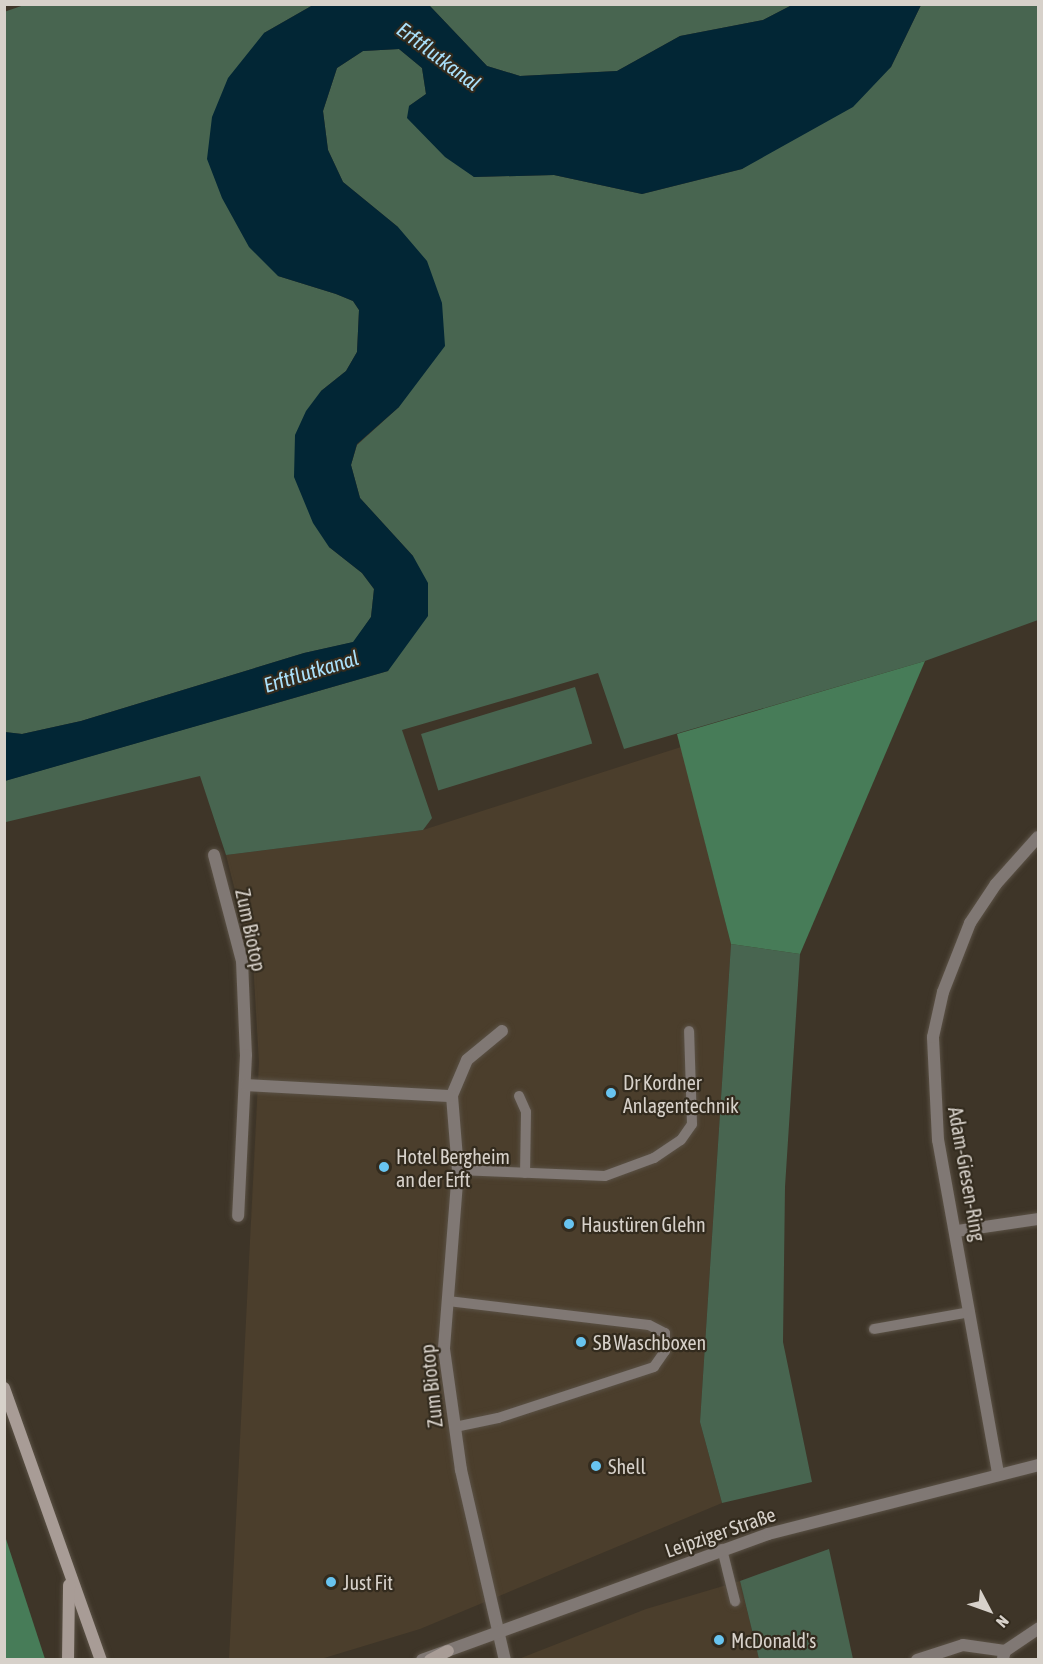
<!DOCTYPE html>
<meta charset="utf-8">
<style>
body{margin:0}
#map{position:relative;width:1043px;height:1664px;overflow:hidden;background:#3e3528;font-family:"Asap Condensed",sans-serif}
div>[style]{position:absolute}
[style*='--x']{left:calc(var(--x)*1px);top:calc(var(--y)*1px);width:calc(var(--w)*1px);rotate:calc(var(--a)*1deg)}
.built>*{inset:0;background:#4b3e2c}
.green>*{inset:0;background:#486550;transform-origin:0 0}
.forest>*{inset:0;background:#477c58}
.water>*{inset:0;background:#022635}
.roads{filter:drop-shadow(0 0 2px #5a5145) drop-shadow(0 0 2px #5a5145)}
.service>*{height:10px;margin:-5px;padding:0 5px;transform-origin:5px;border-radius:5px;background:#807874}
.minor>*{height:12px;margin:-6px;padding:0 6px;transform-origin:6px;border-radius:6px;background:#807874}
.secondary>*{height:12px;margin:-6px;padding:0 6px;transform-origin:6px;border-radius:6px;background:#a89c96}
.dots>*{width:16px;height:16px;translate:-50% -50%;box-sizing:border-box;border:3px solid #332b1e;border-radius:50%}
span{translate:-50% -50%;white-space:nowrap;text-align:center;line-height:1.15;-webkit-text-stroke:4.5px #332b1e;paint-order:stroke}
.street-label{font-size:20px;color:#d7d1ca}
.poi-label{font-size:20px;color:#d7d1ca}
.left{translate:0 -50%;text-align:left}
.water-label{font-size:21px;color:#aae0fa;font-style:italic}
.frame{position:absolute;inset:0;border:6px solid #d7d1ca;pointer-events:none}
.north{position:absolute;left:959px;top:1580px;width:60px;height:60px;-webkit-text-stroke:4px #332b1e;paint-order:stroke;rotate:131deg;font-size:16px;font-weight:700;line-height:24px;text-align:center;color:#d7d1ca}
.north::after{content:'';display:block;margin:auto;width:21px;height:27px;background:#d7d1ca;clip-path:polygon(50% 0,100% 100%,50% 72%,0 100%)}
</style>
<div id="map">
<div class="built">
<i style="clip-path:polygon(681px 747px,731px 944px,700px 1422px,722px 1503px,420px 1629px,321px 1659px,229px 1659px,259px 1062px,253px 962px,226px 855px,423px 830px)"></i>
<i style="clip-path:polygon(740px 1581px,759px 1659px,516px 1660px,646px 1609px)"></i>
</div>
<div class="green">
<i style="clip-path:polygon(27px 4px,313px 5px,264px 33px,278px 276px,336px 294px,353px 301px,359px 310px,357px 352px,346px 371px,321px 391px,329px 547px,362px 573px,374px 589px,371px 617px,354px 642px,304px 653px,81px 721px,22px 734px,4px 732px,4px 12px)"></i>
<i style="clip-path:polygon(429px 5px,792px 5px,763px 20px,680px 36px,617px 71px,520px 76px,487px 66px)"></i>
<i style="clip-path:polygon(921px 5px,1038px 5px,1038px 620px,925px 661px,624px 749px,598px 673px,402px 730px,432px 818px,423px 830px,226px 855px,200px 776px,6px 822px,4px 781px,388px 671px,413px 556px,360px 498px,351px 465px,357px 445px,399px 407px,398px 227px,343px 182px,328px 150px,323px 111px,337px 68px,363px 51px,399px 49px,422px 68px,426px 94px,409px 106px,474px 177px,554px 175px,642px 194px,742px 169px,891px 67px)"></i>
<i style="left:575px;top:687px;width:59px;height:161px;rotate:73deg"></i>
<i style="clip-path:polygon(731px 944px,800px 954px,785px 1187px,783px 1342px,812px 1482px,722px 1503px,700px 1422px)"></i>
<i style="clip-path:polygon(829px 1549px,853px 1659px,759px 1659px,740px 1581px)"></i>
</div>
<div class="forest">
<i style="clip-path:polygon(925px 661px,800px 954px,731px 944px,677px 734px)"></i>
<i style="clip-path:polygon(5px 1536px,45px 1659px,5px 1659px)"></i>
</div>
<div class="water">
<i style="clip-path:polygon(313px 5px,429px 5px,487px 66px,520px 76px,617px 71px,680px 36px,763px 20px,792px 5px,921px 5px,891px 67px,853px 107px,742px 169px,642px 194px,554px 175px,474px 177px,445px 157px,407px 118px,409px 106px,426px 94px,422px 68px,399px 49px,363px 51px,337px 68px,323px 111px,328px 150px,343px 182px,398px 227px,427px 261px,442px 303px,445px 346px,399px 407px,357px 444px,351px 465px,360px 498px,413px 556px,428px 583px,428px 616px,388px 671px,5px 781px,5px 732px,22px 734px,81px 721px,304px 653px,353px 642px,371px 617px,374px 589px,362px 573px,329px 547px,313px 523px,294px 477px,295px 435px,306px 411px,321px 391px,346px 371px,357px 352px,359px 310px,353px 301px,336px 294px,278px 276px,249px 247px,222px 198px,207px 159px,212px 117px,228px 78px,264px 33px)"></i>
</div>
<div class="roads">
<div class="service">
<i style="--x:519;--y:1096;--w:17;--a:66"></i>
<i style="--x:526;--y:1112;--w:61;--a:90.9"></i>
<i style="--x:458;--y:1170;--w:147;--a:2.3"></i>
<i style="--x:605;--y:1176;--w:52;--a:-20.2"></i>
<i style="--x:654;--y:1158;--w:32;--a:-34"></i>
<i style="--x:681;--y:1140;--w:19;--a:-55"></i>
<i style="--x:692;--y:1124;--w:93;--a:-91.8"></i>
<i style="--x:448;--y:1301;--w:202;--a:6.8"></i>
<i style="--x:649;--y:1325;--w:18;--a:27"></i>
<i style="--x:665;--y:1333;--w:18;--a:90"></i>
<i style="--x:665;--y:1351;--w:19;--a:125"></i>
<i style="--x:654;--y:1367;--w:164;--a:161.9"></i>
<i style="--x:498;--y:1418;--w:44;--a:168.2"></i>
<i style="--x:874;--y:1329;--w:97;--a:-10"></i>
<i style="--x:722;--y:1549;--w:54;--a:76"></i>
</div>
<div class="minor">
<i style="--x:214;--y:855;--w:110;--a:75.2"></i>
<i style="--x:242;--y:961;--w:94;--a:87.6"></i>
<i style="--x:246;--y:1055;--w:161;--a:92.8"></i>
<i style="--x:502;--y:1031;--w:45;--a:140.4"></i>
<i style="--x:467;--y:1060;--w:39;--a:113"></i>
<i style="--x:452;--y:1096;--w:74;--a:85.4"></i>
<i style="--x:458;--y:1170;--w:180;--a:94.5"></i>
<i style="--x:444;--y:1349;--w:122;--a:82"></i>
<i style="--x:461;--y:1470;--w:195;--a:77"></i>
<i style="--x:246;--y:1085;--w:206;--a:3.1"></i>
<i style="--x:957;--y:1231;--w:82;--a:-8.4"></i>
<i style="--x:998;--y:1473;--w:338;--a:-100.2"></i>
<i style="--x:938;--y:1140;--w:103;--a:-92.8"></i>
<i style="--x:933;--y:1037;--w:46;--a:-77.5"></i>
<i style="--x:943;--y:992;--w:74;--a:-68.6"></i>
<i style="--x:970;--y:923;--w:47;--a:-56.3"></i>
<i style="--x:996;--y:884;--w:63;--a:-48.2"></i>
<i style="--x:1003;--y:1658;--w:7;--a:-74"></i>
<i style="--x:1005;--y:1651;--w:40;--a:-34"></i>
<i style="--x:422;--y:1660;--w:368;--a:-20"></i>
<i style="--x:768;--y:1534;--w:279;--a:-14.3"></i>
<i style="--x:917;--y:1660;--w:48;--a:-18.1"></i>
<i style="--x:963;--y:1645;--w:42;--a:8.1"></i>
</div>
<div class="secondary">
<i style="--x:4;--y:1388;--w:289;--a:70.4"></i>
<i style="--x:68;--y:1660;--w:75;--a:-89.2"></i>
<i style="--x:430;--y:1660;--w:20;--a:-27"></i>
</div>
</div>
<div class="dots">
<i style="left:611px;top:1093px;background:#68c4f0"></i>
<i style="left:384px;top:1167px;background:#68c4f0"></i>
<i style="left:569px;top:1224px;background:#68c4f0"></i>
<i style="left:581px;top:1342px;background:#68c4f0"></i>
<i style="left:596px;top:1466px;background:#68c4f0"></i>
<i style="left:331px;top:1582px;background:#68c4f0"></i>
<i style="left:719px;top:1640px;background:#68c4f0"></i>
</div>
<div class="street-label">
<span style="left:251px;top:930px;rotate:78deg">Zum Biotop</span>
<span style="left:967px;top:1174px;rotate:80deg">Adam-Giesen-Ring</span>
<span style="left:431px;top:1386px;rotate:-96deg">Zum Biotop</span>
<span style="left:720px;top:1532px;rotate:-19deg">Leipziger Straße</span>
</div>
<div class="poi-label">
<span class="left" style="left:623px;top:1094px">Dr Kordner<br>Anlagentechnik</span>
<span class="left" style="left:396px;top:1168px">Hotel Bergheim<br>an der Erft</span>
<span class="left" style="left:581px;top:1224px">Haustüren Glehn</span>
<span class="left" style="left:593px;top:1342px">SB Waschboxen</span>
<span class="left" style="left:608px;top:1466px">Shell</span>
<span class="left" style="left:343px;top:1582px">Just Fit</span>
<span class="left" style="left:731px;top:1640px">McDonald's</span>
</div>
<div class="water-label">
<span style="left:439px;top:56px;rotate:37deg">Erftflutkanal</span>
<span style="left:311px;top:671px;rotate:-17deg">Erftflutkanal</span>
</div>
<div class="frame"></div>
<div class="north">N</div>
</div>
